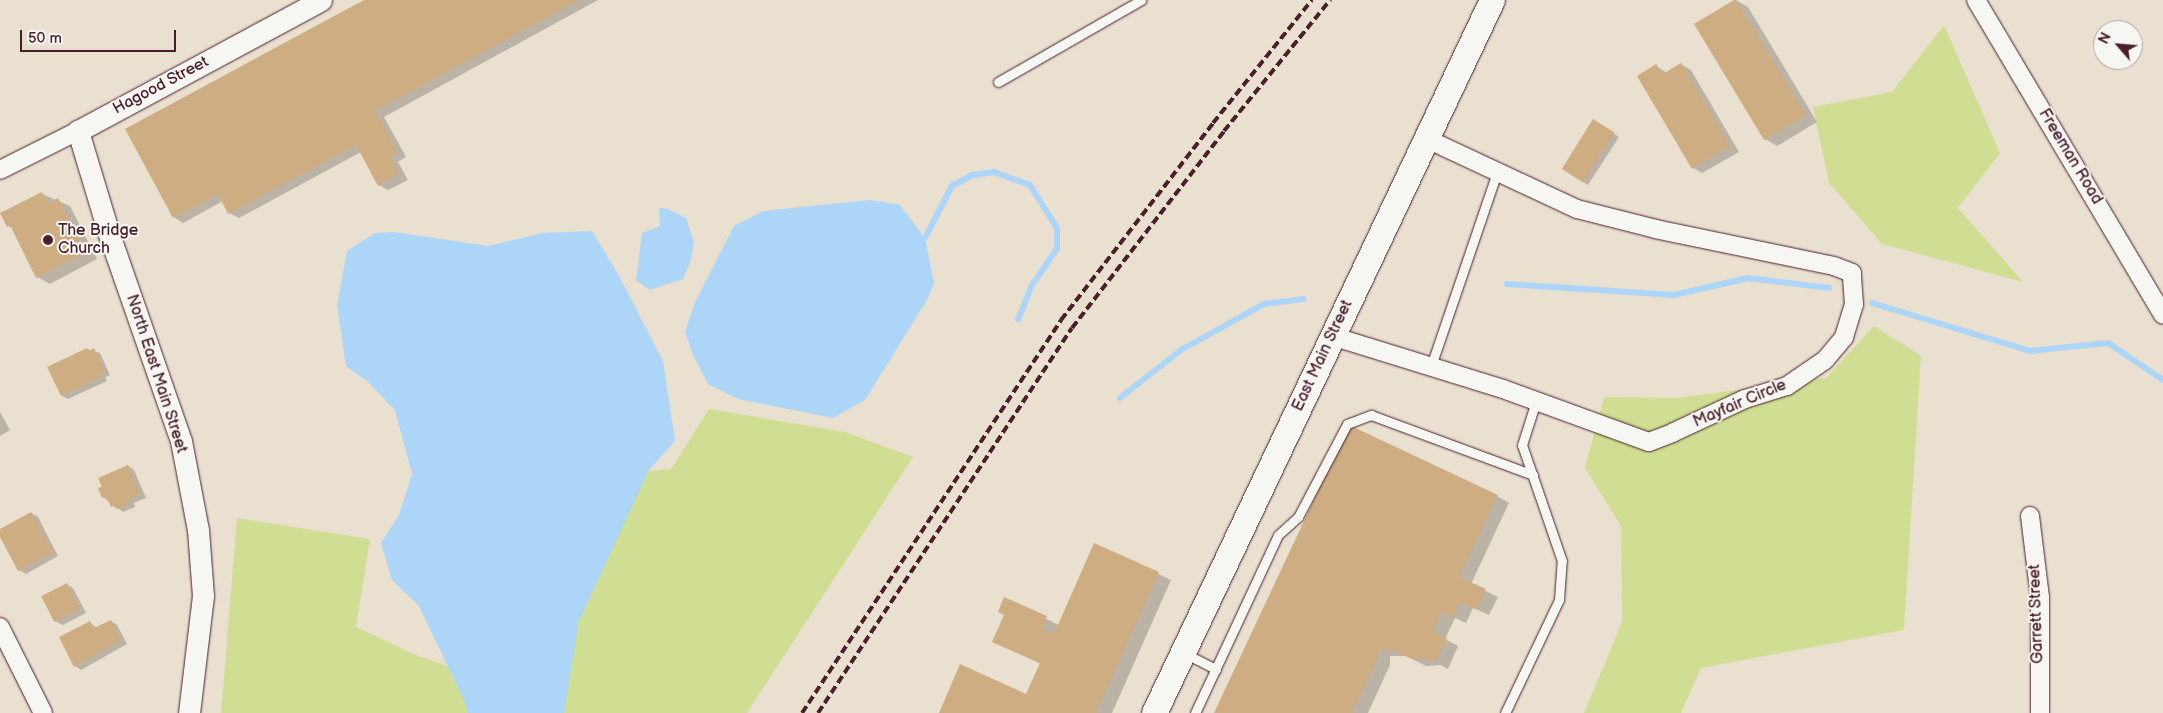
<!DOCTYPE html>
<style>
body{margin:0}
#map{position:relative;width:2163px;height:713px;overflow:hidden;background:#eae0d0;font-family:"Balsamiq Sans",sans-serif}
div>[style]{position:absolute}
[style*='--x']{left:calc(var(--x)*1px);top:calc(var(--y)*1px);width:calc(var(--w)*1px);rotate:calc(var(--a)*1deg)}
.green>*{inset:0;background:#cfde92}
.water>*{inset:0;background:#acd5f7}
.shadow>*{inset:0;background:#0003}
.stream>*{height:6px;margin:-3px;padding:0 3px;transform-origin:3px;border-radius:3px;background:#acd5f7}
.building>*{inset:0;background:#cdad81;transform-origin:0 0}
.roads{filter:drop-shadow(0 0 1px #4a1f2b) drop-shadow(0 0 1px #4a1f2b)}
.service>*{height:9px;margin:-4.5px;padding:0 4.5px;transform-origin:4.5px;border-radius:4.5px;background:#f6f6f2}
.minor>*{height:18px;margin:-9px;padding:0 9px;transform-origin:9px;border-radius:9px;background:#f6f6f2}
.tertiary>*{height:21px;margin:-10.5px;padding:0 10.5px;transform-origin:10.5px;border-radius:10.5px;background:#f6f6f2}
.secondary>*{height:25px;margin:-12.5px;padding:0 12.5px;transform-origin:12.5px;border-radius:12.5px;background:#f6f6f2}
.rail>*{height:4px;margin-top:-2px;transform-origin:0;background:repeating-linear-gradient(90deg,#4a1f2b 0 8px,transparent 0 12px)}
.dots>*{width:14px;height:14px;translate:-50% -50%;box-sizing:border-box;border:2px solid #f6f6f2;border-radius:50%}
span{translate:-50% -50%;white-space:nowrap;text-align:center;line-height:1.15;-webkit-text-stroke:4px #f6f6f2;paint-order:stroke}
.street-label{font-size:16px;color:#4a1f2b}
.poi-label{font-size:16px;color:#4a1f2b}
.left{translate:0 -50%;text-align:left}
.north{position:absolute;left:2093px;top:20px;width:50px;height:50px;box-sizing:border-box;background:#f6f6f2;border:1px solid #b1a0a2;border-radius:50%;rotate:297deg;font-size:14px;font-weight:700;line-height:20px;text-align:center;color:#4a1f2b}
.north::after{content:'';display:block;margin:auto;width:18px;height:22px;background:#4a1f2b;clip-path:polygon(50% 0,100% 100%,50% 72%,0 100%)}
.scale{position:absolute;left:20px;top:30px;width:156px;height:22px;box-sizing:border-box;border:2px solid #4a1f2b;border-top:0;padding-left:6px;font-size:15px;line-height:18px;white-space:nowrap;color:#4a1f2b;-webkit-text-stroke:4px #f6f6f2;paint-order:stroke}
</style>
<div id="map">
<div class="green">
<i style="clip-path:polygon(1944px 25px,2000px 153px,1958px 208px,2023px 282px,1882px 244px,1829px 183px,1813px 107px,1892px 92px)"></i>
<i style="clip-path:polygon(1874px 326px,1921px 356px,1904px 630px,1701px 668px,1681px 713px,1584px 713px,1622px 622px,1621px 526px,1585px 468px,1604px 397px,1677px 398px,1826px 378px)"></i>
<i style="clip-path:polygon(709px 409px,845px 432px,913px 457px,747px 713px,536px 713px,613px 474px,671px 469px)"></i>
<i style="clip-path:polygon(237px 518px,370px 539px,356px 627px,416px 655px,469px 674px,469px 713px,221px 713px)"></i>
</div>
<div class="water">
<i style="clip-path:polygon(870px 200px,900px 205px,925px 238px,934px 283px,927px 300px,865px 400px,833px 418px,738px 399px,708px 384px,693px 355px,685px 332px,695px 302px,734px 226px,763px 211px)"></i>
<i style="clip-path:polygon(659px 208px,668px 209px,686px 218px,694px 242px,691px 260px,683px 279px,650px 290px,636px 281px,642px 233px,660px 226px)"></i>
<i style="clip-path:polygon(592px 231px,618px 274px,663px 361px,675px 441px,649px 470px,579px 621px,564px 713px,468px 713px,464px 700px,419px 606px,392px 580px,381px 543px,399px 515px,412px 474px,395px 410px,367px 381px,346px 366px,337px 305px,347px 251px,375px 233px,394px 232px,488px 246px,542px 233px)"></i>
</div>
<div class="shadow">
<i style="clip-path:polygon(367px 0,598px 0,384px 117px,406px 157px,398px 162px,408px 180px,388px 190px,379px 185px,361px 152px,239px 218px,229px 213px,223px 201px,183px 223px,174px 217px)"></i>
<i style="clip-path:polygon(1736px 0,1748px 7px,1817px 122px,1777px 146px,1765px 139px)"></i>
<i style="clip-path:polygon(1681px 64px,1691px 70px,1739px 152px,1702px 173px,1693px 168px,1656px 66px,1667px 73px)"></i>
<i style="clip-path:polygon(1600px 124px,1619px 137px,1588px 185px,1582px 181px)"></i>
<i style="clip-path:polygon(42px 194px,70px 206px,97px 259px,50px 284px,37px 277px,13px 229px,8px 226px)"></i>
<i style="clip-path:polygon(87px 349px,100px 353px,110px 375px,105px 377px,107px 381px,68px 399px,62px 396px)"></i>
<i style="clip-path:polygon(0 412px,10px 430px,0 436px)"></i>
<i style="clip-path:polygon(128px 466px,134px 470px,146px 498px,134px 503px,135px 507px,123px 512px,103px 497px)"></i>
<i style="clip-path:polygon(1497px 496px,1509px 503px,1471px 584px,1498px 597px,1489px 615px,1473px 608px,1466px 623px,1455px 618px,1445px 639px,1458px 646px,1448px 669px,1440px 665px,1426px 666px,1406px 656px,1390px 656px,1390px 665px,1368px 713px,1215px 713px)"></i>
<i style="clip-path:polygon(31px 513px,38px 517px,58px 556px,26px 574px,19px 570px,0 531px)"></i>
<i style="clip-path:polygon(1095px 545px,1171px 580px,1112px 713px,940px 713px,1027px 695px,1041px 664px,994px 642px,1005px 615px,1005px 599px,1059px 625px)"></i>
<i style="clip-path:polygon(67px 585px,73px 588px,86px 613px,63px 625px,57px 622px,44px 597px)"></i>
<i style="clip-path:polygon(111px 621px,117px 625px,127px 644px,81px 670px,75px 666px,61px 638px,90px 623px,97px 628px)"></i>
</div>
<div class="stream">
<i style="--x:925;--y:238;--w:59;--a:-62.6"></i>
<i style="--x:952;--y:186;--w:24;--a:-28"></i>
<i style="--x:973;--y:175;--w:21;--a:-8"></i>
<i style="--x:994;--y:172;--w:38;--a:20"></i>
<i style="--x:1030;--y:185;--w:51;--a:57.9"></i>
<i style="--x:1057;--y:228;--w:21;--a:90"></i>
<i style="--x:1057;--y:249;--w:44;--a:124.8"></i>
<i style="--x:1032;--y:285;--w:37;--a:112"></i>
<i style="--x:1507;--y:284;--w:167;--a:3.8"></i>
<i style="--x:1674;--y:295;--w:76;--a:-12.9"></i>
<i style="--x:1748;--y:278;--w:82;--a:7"></i>
<i style="--x:1872;--y:303;--w:165;--a:16.9"></i>
<i style="--x:2030;--y:351;--w:78;--a:-5.9"></i>
<i style="--x:2108;--y:343;--w:66;--a:33.9"></i>
<i style="--x:1120;--y:398;--w:78;--a:-38.2"></i>
<i style="--x:1181;--y:350;--w:95;--a:-29"></i>
<i style="--x:1264;--y:304;--w:40;--a:-7.1"></i>
</div>
<div class="building">
<i style="clip-path:polygon(364px 0,579px 0,375px 111px,397px 152px,390px 156px,399px 174px,378px 186px,356px 145px,228px 214px,218px 194px,173px 218px,125px 129px)"></i>
<i style="clip-path:polygon(1734px 0,1736px 0,1806px 115px,1764px 140px,1694px 24px)"></i>
<i style="clip-path:polygon(1681px 63px,1730px 146px,1692px 169px,1637px 76px,1656px 64px,1663px 74px)"></i>
<i style="left:1593px;top:119px;width:25px;height:59px;rotate:32deg"></i>
<i style="clip-path:polygon(42px 192px,48px 203px,58px 198px,86px 252px,36px 278px,10px 225px,7px 227px,0 213px)"></i>
<i style="clip-path:polygon(87px 348px,89px 351px,94px 348px,105px 371px,100px 374px,101px 377px,61px 396px,47px 367px)"></i>
<i style="clip-path:polygon(1349px 425px,1498px 495px,1459px 577px,1486px 589px,1477px 609px,1460px 602px,1453px 617px,1442px 612px,1433px 631px,1447px 638px,1435px 663px,1427px 659px,1412px 659px,1392px 650px,1378px 650px,1378px 658px,1352px 713px,1214px 713px)"></i>
<i style="clip-path:polygon(128px 465px,140px 494px,128px 500px,130px 503px,116px 509px,114px 506px,111px 507px,106px 496px,102px 498px,98px 488px,102px 487px,98px 478px)"></i>
<i style="clip-path:polygon(31px 512px,53px 552px,18px 571px,0 537px,0 529px)"></i>
<i style="clip-path:polygon(1094px 543px,1159px 572px,1096px 713px,939px 713px,960px 664px,1026px 694px,1040px 663px,992px 642px,1004px 615px,998px 612px,1004px 597px,1047px 616px,1042px 629px,1054px 634px)"></i>
<i style="left:67px;top:583px;width:29px;height:29px;rotate:63deg"></i>
<i style="clip-path:polygon(111px 620px,121px 640px,74px 667px,59px 637px,90px 621px,94px 628px)"></i>
</div>
<div class="roads">
<div class="service">
<i style="--x:998;--y:82;--w:165;--a:-29.8"></i>
<i style="--x:1431;--y:366;--w:205;--a:-71.2"></i>
<i style="--x:1184;--y:653;--w:36;--a:27"></i>
<i style="--x:1195;--y:713;--w:196;--a:-65"></i>
<i style="--x:1278;--y:535;--w:27;--a:-42"></i>
<i style="--x:1298;--y:517;--w:105;--a:-62.2"></i>
<i style="--x:1347;--y:424;--w:26;--a:-21"></i>
<i style="--x:1371;--y:415;--w:173;--a:20.3"></i>
<i style="--x:1505;--y:713;--w:125;--a:-64.5"></i>
<i style="--x:1559;--y:600;--w:39;--a:-86"></i>
<i style="--x:1562;--y:561;--w:123;--a:-109"></i>
<i style="--x:1522;--y:445;--w:46;--a:-72.3"></i>
</div>
<div class="minor">
<i style="--x:1976;--y:0;--w:366;--a:59.3"></i>
<i style="--x:0;--y:170;--w:87;--a:-26.6"></i>
<i style="--x:1332;--y:336;--w:179;--a:17.2"></i>
<i style="--x:1503;--y:389;--w:155;--a:20"></i>
<i style="--x:1649;--y:442;--w:25;--a:-21"></i>
<i style="--x:1672;--y:433;--w:81;--a:-25"></i>
<i style="--x:1745;--y:399;--w:44;--a:-17.2"></i>
<i style="--x:1787;--y:386;--w:46;--a:-34.4"></i>
<i style="--x:1825;--y:360;--w:30;--a:-50"></i>
<i style="--x:1844;--y:337;--w:34;--a:-73"></i>
<i style="--x:1854;--y:305;--w:32;--a:-94"></i>
<i style="--x:1852;--y:273;--w:19;--a:-159"></i>
<i style="--x:1834;--y:266;--w:182;--a:-168.3"></i>
<i style="--x:1656;--y:229;--w:81;--a:-165.8"></i>
<i style="--x:1577;--y:209;--w:168;--a:-155"></i>
<i style="--x:2030;--y:516;--w:82;--a:83"></i>
<i style="--x:2040;--y:597;--w:116;--a:90"></i>
<i style="--x:0;--y:627;--w:96;--a:63.4"></i>
</div>
<div class="tertiary">
<i style="--x:189;--y:713;--w:118;--a:-83.2"></i>
<i style="--x:203;--y:596;--w:66;--a:-94.3"></i>
<i style="--x:198;--y:530;--w:91;--a:-100.8"></i>
<i style="--x:181;--y:441;--w:219;--a:-109.2"></i>
<i style="--x:109;--y:234;--w:108;--a:-106.8"></i>
<i style="--x:78;--y:131;--w:276;--a:-28.3"></i>
</div>
<div class="secondary">
<i style="--x:1154;--y:713;--w:789;--a:-64.64"></i>
</div>
</div>
<div class="rail">
<i style="--x:802;--y:713;--w:471;--a:-56.6"></i>
<i style="--x:1061;--y:320;--w:249;--a:-52.3"></i>
<i style="--x:1213;--y:123;--w:158;--a:-51.2"></i>
<i style="--x:818;--y:713;--w:461;--a:-56.6"></i>
<i style="--x:1072;--y:328;--w:249;--a:-52.3"></i>
<i style="--x:1224;--y:131;--w:169;--a:-51"></i>
</div>
<div class="dots">
<i style="left:48px;top:240px;background:#4a1f2b"></i>
</div>
<div class="street-label">
<span style="left:161px;top:86px;rotate:-28deg">Hagood Street</span>
<span style="left:2070px;top:157px;rotate:59deg">Freeman Road</span>
<span style="left:1323px;top:356px;rotate:-65deg">East Main Street</span>
<span style="left:156px;top:374px;rotate:72deg">North East Main Street</span>
<span style="left:1740px;top:404px;rotate:-23deg">Mayfair Circle</span>
<span style="left:2037px;top:614px;rotate:-92deg">Garrett Street</span>
</div>
<div class="poi-label">
<span class="left" style="left:58px;top:240px">The Bridge<br>Church</span>
</div>
<div class="north">N</div>
<div class="scale">50 m</div>
</div>
